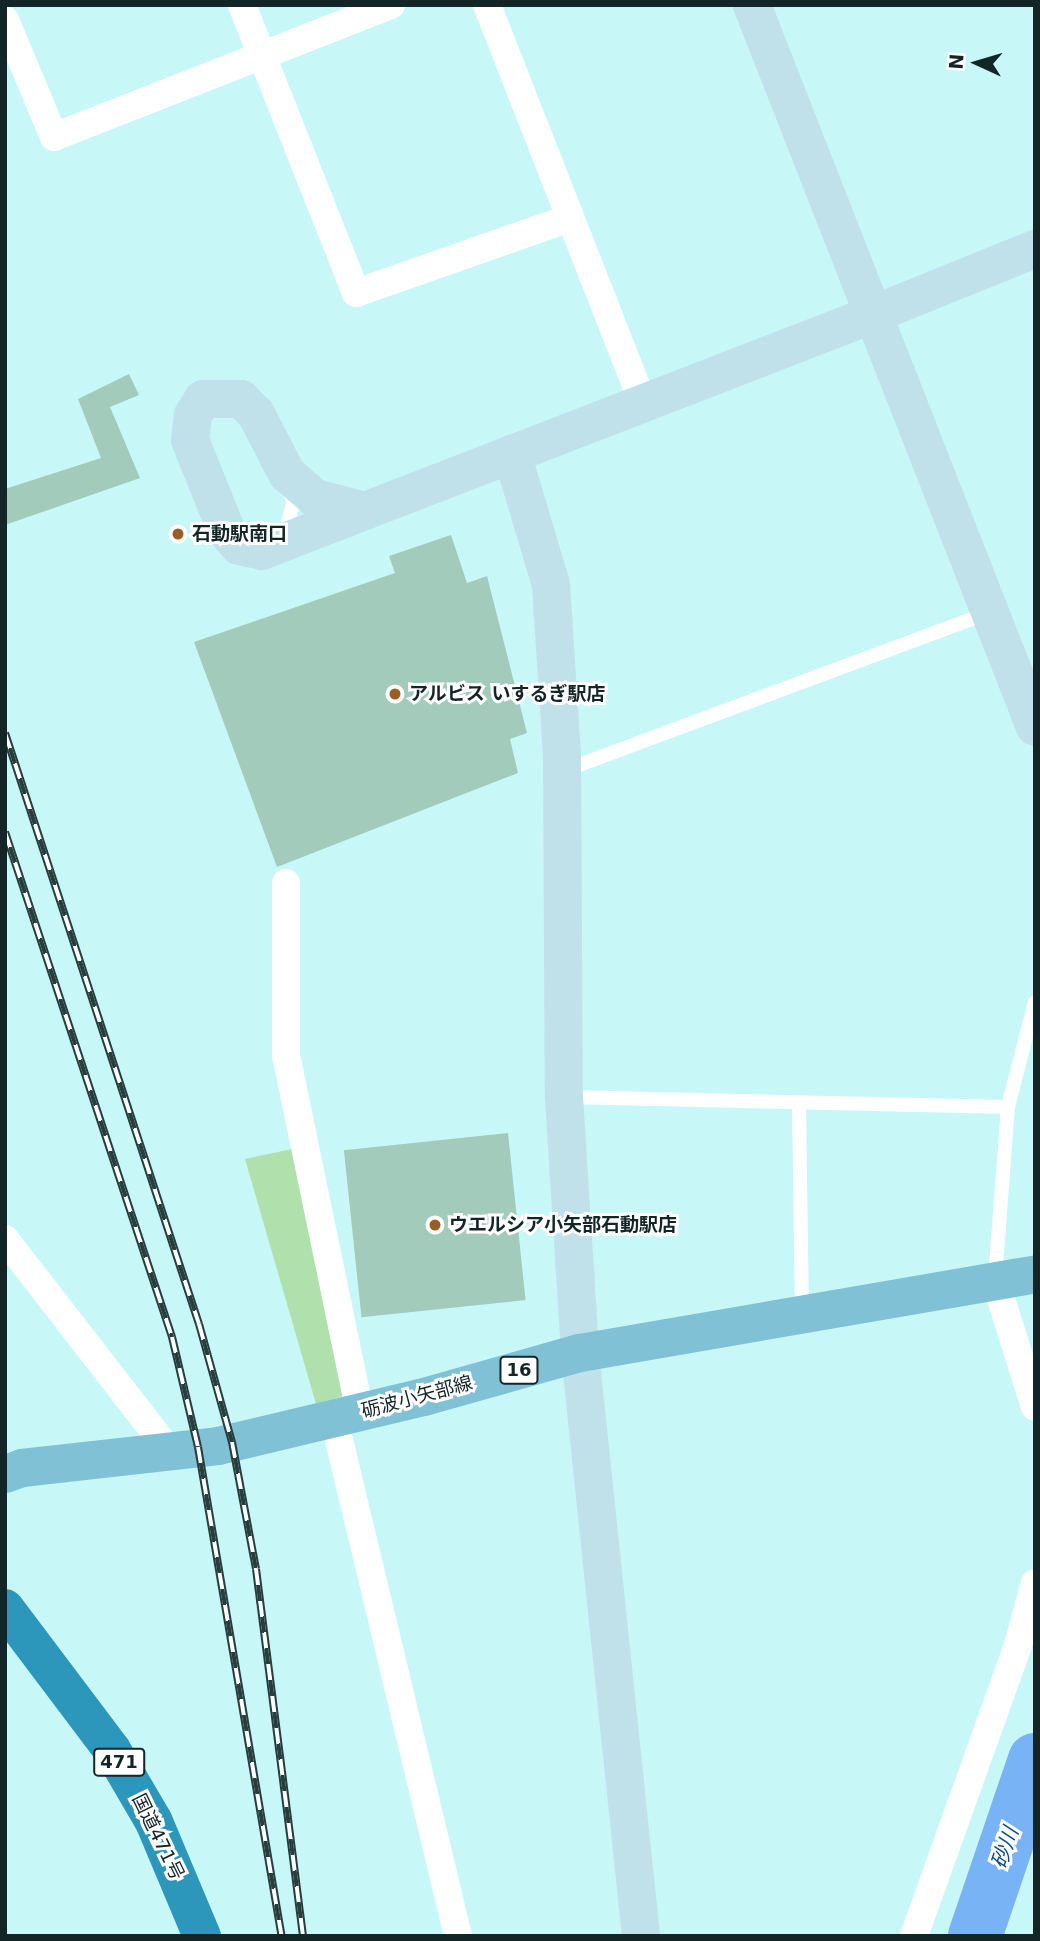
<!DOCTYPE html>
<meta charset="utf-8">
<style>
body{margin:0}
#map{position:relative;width:1040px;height:1941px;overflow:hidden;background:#c7f7f7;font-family:"DejaVu Sans","Noto Sans JP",sans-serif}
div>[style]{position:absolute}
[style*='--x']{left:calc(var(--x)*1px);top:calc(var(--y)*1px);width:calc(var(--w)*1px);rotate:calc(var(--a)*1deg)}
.green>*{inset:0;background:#b0e1ac}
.river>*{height:54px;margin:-27px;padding:0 27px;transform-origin:27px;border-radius:27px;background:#77b3f5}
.building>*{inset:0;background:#a3cbbc;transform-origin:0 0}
.lane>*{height:14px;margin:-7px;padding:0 7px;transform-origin:7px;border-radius:7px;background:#fff}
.street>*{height:28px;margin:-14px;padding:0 14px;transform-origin:14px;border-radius:14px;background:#fff}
.secondary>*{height:38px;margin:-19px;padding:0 19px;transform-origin:19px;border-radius:19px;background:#c0e0ea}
.primary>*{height:38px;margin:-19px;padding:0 19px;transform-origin:19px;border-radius:19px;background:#80c1d6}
.highway>*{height:38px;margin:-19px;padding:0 19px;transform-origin:19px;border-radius:19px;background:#2c97ba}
.rail>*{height:8px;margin-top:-4px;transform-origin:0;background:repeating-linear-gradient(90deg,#fff 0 16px,#283d3e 0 32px);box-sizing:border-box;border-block:2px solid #283d3e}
.dots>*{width:19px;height:19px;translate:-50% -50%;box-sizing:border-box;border:4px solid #fff;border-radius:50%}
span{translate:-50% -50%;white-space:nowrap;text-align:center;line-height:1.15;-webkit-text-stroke:6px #fff;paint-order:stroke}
.shield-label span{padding:2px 5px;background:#fff;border:2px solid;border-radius:5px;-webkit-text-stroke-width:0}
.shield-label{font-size:18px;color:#132526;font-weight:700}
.poi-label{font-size:19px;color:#132526;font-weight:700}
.left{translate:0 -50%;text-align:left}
.street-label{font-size:19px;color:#132526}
.water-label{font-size:21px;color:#0c4d88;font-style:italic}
.frame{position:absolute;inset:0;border:7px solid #132526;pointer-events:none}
.north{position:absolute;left:942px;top:28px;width:70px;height:70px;-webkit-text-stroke:5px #fff;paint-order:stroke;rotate:274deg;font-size:19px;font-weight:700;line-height:28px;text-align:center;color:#132526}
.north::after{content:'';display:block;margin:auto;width:24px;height:32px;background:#132526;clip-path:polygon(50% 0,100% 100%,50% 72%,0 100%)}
</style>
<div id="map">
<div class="green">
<i style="clip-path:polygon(297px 1148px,343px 1396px,316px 1404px,245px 1159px)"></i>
</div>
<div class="river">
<i style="--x:975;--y:1936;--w:186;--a:-71.2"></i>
</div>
<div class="building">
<i style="clip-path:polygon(129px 374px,139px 395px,110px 407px,140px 478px,5px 525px,5px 489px,101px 458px,78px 399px)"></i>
<i style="clip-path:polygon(451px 535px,467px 583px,487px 576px,527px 733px,510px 739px,518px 773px,277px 867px,194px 642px,395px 573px,389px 556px)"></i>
<i style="left:508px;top:1133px;width:168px;height:165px;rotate:84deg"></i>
</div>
<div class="lane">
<i style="--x:285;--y:537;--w:35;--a:-77"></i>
<i style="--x:293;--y:503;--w:17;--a:-103"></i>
<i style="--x:563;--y:771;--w:452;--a:-20.4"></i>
<i style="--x:566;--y:1097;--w:442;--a:1.3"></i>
<i style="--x:799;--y:1102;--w:211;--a:89.2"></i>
<i style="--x:995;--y:1279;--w:172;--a:-85.7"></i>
<i style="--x:1008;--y:1107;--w:108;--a:-75.6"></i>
</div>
<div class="street">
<i style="--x:242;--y:5;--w:310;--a:68.4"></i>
<i style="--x:356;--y:293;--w:227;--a:-19.3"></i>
<i style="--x:487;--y:5;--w:428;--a:68.6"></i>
<i style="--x:5;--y:20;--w:127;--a:67.3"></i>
<i style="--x:54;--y:137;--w:362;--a:-21.4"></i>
<i style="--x:286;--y:883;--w:172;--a:90"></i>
<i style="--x:286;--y:1055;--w:366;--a:78.3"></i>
<i style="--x:5;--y:1239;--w:269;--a:52.2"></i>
<i style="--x:995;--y:1280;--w:133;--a:72.5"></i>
<i style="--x:334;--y:1419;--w:532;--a:76.51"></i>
<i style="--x:914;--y:1936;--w:309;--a:-70.3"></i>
<i style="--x:1018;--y:1645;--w:64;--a:-74.7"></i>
</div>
<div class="secondary">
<i style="--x:752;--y:5;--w:775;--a:68.6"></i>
<i style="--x:512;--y:454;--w:137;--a:73.4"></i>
<i style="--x:551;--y:585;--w:168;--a:86.3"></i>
<i style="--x:562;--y:753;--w:344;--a:89.7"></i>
<i style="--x:564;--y:1097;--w:256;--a:86.4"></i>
<i style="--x:580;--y:1353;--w:586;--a:84.03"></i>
<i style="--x:365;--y:511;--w:52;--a:-165.4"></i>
<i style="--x:315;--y:498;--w:37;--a:-139"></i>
<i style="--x:287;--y:474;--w:68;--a:-117.3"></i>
<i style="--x:256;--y:414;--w:21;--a:-135"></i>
<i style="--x:241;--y:399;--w:38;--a:180"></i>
<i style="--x:203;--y:399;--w:19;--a:122"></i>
<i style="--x:193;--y:415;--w:25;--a:97"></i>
<i style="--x:190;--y:440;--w:99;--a:68.1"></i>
<i style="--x:227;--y:532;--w:18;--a:49"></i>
<i style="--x:239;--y:546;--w:24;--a:12"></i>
<i style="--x:262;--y:551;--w:22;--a:-22"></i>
<i style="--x:282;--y:543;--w:635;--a:-21.15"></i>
<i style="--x:874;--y:314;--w:174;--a:-22"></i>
</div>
<div class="primary">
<i style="--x:5;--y:1474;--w:18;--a:-19"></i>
<i style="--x:22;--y:1468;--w:197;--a:-6.4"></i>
<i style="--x:218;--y:1446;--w:212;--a:-13.4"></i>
<i style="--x:424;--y:1397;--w:162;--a:-15.8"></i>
<i style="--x:580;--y:1353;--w:462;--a:-9.8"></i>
</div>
<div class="highway">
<i style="--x:5;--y:1608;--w:178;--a:53"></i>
<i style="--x:112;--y:1750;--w:83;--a:59.7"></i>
<i style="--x:154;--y:1822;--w:124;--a:67.2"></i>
</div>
<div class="rail">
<i style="--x:5;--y:733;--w:622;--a:71.83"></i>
<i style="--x:199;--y:1324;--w:123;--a:74.4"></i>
<i style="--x:232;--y:1442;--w:129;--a:79.3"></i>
<i style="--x:256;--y:1569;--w:370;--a:82.7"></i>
<i style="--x:5;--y:832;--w:532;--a:71.7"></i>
<i style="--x:172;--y:1337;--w:113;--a:76.7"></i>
<i style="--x:198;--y:1447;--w:496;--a:80.3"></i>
</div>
<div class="dots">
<i style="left:178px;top:534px;background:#9b5e22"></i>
<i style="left:395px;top:694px;background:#9b5e22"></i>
<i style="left:435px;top:1225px;background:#9b5e22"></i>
</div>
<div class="shield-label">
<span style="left:519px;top:1370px">16</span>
<span style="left:119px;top:1762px">471</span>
</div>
<div class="poi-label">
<span class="left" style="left:192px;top:534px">石動駅南口</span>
<span class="left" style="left:409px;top:694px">アルビス いするぎ駅店</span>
<span class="left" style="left:449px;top:1225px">ウエルシア小矢部石動駅店</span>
</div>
<div class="street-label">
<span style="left:417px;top:1397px;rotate:-15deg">砺波小矢部線</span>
<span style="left:158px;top:1837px;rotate:64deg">国道471号</span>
</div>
<div class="water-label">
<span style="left:1005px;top:1848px;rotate:-71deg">砂川</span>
</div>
<div class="frame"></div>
<div class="north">N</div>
</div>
